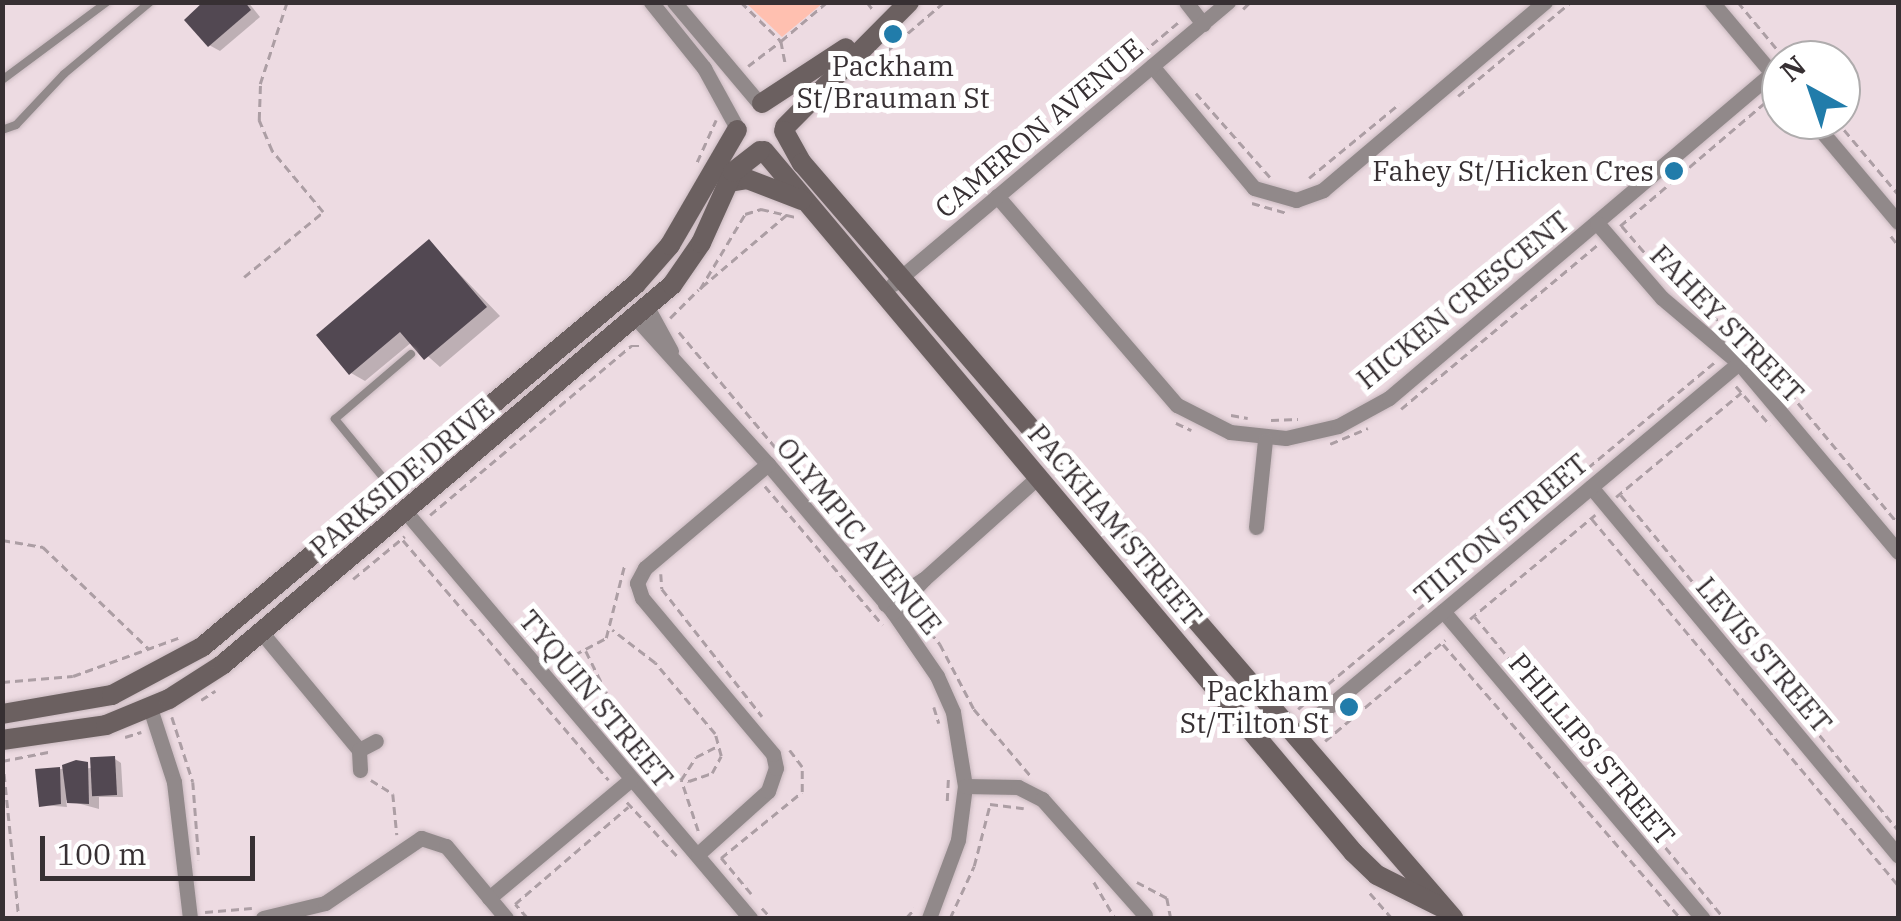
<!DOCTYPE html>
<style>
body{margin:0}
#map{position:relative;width:1901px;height:921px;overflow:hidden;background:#eddbe2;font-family:"IBM Plex Serif",serif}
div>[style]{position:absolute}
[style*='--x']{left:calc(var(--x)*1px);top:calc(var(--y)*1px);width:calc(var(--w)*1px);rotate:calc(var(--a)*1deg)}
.green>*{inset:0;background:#ffc0b0}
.shadow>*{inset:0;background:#0003}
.building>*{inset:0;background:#524852;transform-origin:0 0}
.path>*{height:2.5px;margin-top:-1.25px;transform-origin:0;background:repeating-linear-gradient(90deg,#ac9ea4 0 8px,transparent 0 13px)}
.roads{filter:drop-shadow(0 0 2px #c9b9bf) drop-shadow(0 0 2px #c9b9bf)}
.lane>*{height:8px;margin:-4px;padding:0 4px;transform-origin:4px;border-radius:4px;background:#91898a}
.street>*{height:15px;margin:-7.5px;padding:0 7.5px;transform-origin:7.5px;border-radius:7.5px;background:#91898a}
.secondary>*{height:20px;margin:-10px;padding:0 10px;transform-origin:10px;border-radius:10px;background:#6b6060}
.dots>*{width:28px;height:28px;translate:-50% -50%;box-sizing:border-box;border:5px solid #fff;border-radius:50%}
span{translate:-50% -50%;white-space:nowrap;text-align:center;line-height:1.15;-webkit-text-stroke:10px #fff;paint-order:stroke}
.poi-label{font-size:28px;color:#373033}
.right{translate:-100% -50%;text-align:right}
.street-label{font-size:28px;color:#373033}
.frame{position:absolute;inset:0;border:5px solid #373033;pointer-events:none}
.north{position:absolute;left:1761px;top:40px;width:100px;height:100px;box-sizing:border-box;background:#fff;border:2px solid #afacad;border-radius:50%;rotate:320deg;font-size:28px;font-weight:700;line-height:40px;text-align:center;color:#373033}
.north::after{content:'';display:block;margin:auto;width:35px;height:45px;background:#217caa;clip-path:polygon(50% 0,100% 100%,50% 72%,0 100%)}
.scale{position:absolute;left:40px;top:836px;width:215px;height:45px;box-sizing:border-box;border:5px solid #373033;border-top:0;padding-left:12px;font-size:30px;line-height:35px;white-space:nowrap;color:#373033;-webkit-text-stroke:8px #fff;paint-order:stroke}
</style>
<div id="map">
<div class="green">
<i style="clip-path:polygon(746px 3px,823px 3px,782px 37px)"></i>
</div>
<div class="shadow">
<i style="clip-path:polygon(207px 2px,248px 2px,260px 17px,220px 51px,209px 45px)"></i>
<i style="clip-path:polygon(429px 242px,500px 316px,440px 367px,412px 342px,365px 381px,351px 373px)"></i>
<i style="clip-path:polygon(115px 759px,121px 763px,123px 797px,99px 797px,99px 809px,66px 800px,67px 807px,42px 805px,60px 769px,94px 768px)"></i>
</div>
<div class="building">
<i style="clip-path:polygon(203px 2px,245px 2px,251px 10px,208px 47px,184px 20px)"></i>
<i style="clip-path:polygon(429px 239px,487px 307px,424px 360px,400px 332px,349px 375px,316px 335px)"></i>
<i style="left:115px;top:756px;width:39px;height:25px;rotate:87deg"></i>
<i style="clip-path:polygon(76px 760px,88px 762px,89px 804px,67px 803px,62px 765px)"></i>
<i style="clip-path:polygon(60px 767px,61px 804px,39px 807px,35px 769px)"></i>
</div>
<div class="path">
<i style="--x:741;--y:2;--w:56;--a:44.3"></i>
<i style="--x:781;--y:41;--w:60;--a:-40.3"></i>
<i style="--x:867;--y:2;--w:11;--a:52"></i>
<i style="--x:1738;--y:2;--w:75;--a:50.4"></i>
<i style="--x:1243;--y:9;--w:10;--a:-45"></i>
<i style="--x:888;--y:50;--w:74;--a:-40.6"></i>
<i style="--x:748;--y:66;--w:41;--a:-37.1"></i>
<i style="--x:781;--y:41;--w:25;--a:79"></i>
<i style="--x:1196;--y:93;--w:112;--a:48.6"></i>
<i style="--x:1092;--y:95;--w:116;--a:-40.1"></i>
<i style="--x:1458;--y:96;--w:147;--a:-39.8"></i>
<i style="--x:1775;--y:99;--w:9;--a:49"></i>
<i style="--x:1836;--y:120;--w:97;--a:50"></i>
<i style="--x:697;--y:162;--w:46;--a:-65.7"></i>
<i style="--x:1309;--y:178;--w:117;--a:-39.4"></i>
<i style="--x:1252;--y:203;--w:35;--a:16"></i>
<i style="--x:787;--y:215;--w:114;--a:139.6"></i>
<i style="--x:700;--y:289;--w:87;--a:-59"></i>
<i style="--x:745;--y:214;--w:17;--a:-17"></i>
<i style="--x:761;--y:209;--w:36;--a:13"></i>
<i style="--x:1620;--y:226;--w:201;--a:-40.4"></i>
<i style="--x:1622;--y:226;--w:82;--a:49.5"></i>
<i style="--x:1891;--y:236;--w:11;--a:52"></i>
<i style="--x:244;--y:277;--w:102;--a:-39.4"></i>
<i style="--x:323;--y:212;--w:80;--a:-129.9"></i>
<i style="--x:272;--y:151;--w:34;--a:-113"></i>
<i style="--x:259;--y:120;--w:36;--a:-88"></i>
<i style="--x:260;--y:84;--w:86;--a:-71.8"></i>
<i style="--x:1700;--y:309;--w:47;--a:31"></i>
<i style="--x:1740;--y:333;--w:247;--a:50.3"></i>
<i style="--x:670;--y:318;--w:40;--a:-45"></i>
<i style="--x:679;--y:332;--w:232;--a:50.1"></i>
<i style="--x:1736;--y:386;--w:52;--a:48.9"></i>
<i style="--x:1401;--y:409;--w:257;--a:-39.9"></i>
<i style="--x:1231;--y:415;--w:17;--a:10"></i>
<i style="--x:1271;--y:420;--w:27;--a:-2"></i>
<i style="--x:1176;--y:423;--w:17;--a:25"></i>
<i style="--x:1330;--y:444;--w:41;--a:-22.8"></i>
<i style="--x:2;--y:466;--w:33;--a:90"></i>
<i style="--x:765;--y:486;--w:182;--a:49.7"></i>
<i style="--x:1621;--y:495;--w:435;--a:50.4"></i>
<i style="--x:1616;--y:497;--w:163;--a:-39.8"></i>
<i style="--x:430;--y:515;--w:263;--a:-40.1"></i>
<i style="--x:631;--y:346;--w:9;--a:0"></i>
<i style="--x:1592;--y:519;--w:477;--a:50.1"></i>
<i style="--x:2;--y:540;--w:42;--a:9.7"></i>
<i style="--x:43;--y:547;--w:146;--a:43.9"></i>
<i style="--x:403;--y:540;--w:316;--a:49.4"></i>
<i style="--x:661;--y:574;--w:15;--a:86"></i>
<i style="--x:662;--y:589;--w:162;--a:51.8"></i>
<i style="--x:353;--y:579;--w:67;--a:-39.6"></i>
<i style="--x:913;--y:612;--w:42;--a:49.8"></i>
<i style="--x:940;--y:644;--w:73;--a:62.4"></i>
<i style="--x:974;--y:709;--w:87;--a:49.7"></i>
<i style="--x:1475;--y:617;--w:391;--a:50.4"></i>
<i style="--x:1470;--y:619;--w:163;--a:-39.8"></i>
<i style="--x:1443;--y:644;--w:362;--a:49.1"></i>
<i style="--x:541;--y:647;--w:34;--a:14"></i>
<i style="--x:574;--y:655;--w:36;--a:-28"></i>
<i style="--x:606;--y:638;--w:77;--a:-75.8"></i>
<i style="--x:586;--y:651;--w:72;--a:63.8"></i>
<i style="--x:618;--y:716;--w:72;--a:50.1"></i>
<i style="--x:664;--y:771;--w:27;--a:22"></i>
<i style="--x:689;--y:781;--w:24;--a:-19"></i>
<i style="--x:712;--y:773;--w:19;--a:-62"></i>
<i style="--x:721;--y:756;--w:23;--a:-105"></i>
<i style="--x:715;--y:734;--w:93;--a:-130.2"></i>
<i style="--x:655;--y:663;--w:54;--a:-142.5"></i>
<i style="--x:2;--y:682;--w:71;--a:-4.8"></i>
<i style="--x:73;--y:676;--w:112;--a:-19.9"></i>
<i style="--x:201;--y:700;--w:17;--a:-33"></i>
<i style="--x:934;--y:707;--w:17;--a:73"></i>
<i style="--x:1298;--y:709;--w:542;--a:-39.77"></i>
<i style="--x:172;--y:717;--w:68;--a:72.1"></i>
<i style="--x:193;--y:782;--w:78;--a:85.6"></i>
<i style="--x:125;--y:737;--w:17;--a:-17"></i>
<i style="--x:1325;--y:741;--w:157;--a:-40.1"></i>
<i style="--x:2;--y:761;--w:47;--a:-11.1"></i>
<i style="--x:3;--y:761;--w:158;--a:84.2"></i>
<i style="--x:371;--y:780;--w:26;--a:32"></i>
<i style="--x:393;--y:794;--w:41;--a:84.4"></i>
<i style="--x:947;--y:801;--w:22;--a:-87"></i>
<i style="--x:627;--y:802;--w:76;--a:47.1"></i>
<i style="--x:698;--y:831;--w:54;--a:-108.4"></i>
<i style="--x:681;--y:780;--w:27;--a:-57"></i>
<i style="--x:696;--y:757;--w:25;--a:-27"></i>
<i style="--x:1094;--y:882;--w:42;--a:59.7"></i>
<i style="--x:1137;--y:882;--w:34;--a:28"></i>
<i style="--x:1167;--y:898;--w:20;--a:79"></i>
<i style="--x:1370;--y:893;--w:33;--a:49"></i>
<i style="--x:751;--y:894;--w:47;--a:-129.8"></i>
<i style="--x:721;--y:858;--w:104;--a:-39.2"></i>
<i style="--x:802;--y:792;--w:25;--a:-90"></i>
<i style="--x:802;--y:767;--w:21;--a:-127"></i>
<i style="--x:762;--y:908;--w:13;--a:48"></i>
<i style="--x:205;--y:912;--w:47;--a:-4.9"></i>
<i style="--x:527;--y:918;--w:18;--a:-131"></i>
<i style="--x:515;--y:904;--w:149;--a:-40.6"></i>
<i style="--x:906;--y:918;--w:13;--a:-48"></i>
<i style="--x:950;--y:918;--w:57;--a:-65.2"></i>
<i style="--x:974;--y:866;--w:64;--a:-75.5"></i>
<i style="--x:990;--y:804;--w:34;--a:7"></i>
</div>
<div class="roads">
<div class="lane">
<i style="--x:2;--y:80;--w:131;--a:-36.6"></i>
<i style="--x:2;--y:130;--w:15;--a:-20"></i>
<i style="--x:16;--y:125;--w:70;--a:-46.7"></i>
<i style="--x:64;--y:74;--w:112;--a:-39.9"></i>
<i style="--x:390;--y:486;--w:87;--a:-129.4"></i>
<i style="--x:335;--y:419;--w:100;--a:-40.5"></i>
</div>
<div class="street">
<i style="--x:651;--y:2;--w:85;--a:51.2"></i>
<i style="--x:704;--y:68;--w:68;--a:61.2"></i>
<i style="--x:674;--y:2;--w:132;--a:49.9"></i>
<i style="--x:1186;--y:2;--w:28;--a:52"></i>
<i style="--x:1712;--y:2;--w:107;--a:49.9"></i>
<i style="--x:1152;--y:66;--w:159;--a:50.1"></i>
<i style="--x:1254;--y:188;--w:44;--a:15.9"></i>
<i style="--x:1296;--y:200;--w:29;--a:-20"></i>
<i style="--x:1323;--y:190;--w:291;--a:-40.3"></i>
<i style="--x:1812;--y:120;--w:133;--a:49.9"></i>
<i style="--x:997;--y:196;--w:276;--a:49.3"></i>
<i style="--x:1177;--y:405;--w:59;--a:27"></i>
<i style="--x:1230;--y:432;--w:56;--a:6.1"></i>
<i style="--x:1286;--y:438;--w:53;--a:-13"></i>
<i style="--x:1338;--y:426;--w:58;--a:-28.8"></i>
<i style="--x:1389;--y:398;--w:502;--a:-40.32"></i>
<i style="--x:1597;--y:223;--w:99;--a:49.1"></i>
<i style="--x:1662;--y:298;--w:101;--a:40.2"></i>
<i style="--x:1739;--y:363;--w:247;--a:49.9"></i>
<i style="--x:893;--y:284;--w:438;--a:-40.1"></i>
<i style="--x:647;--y:307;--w:50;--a:61.4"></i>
<i style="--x:635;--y:317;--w:198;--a:47.9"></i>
<i style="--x:768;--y:464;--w:194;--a:49.8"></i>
<i style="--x:893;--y:612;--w:78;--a:55.5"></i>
<i style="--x:937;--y:676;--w:39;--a:66"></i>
<i style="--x:953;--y:712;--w:75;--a:80.8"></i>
<i style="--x:965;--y:786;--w:54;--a:97.4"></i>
<i style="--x:958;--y:840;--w:83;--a:110.4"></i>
<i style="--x:1591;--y:487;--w:480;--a:50.2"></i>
<i style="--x:405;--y:511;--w:534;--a:49.71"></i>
<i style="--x:1256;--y:527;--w:87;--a:-84.1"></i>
<i style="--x:885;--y:604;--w:46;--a:-32.7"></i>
<i style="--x:924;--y:579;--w:153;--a:-41.8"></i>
<i style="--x:1443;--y:611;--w:402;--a:49.8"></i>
<i style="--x:893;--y:612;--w:45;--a:-46.8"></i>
<i style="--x:262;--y:633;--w:152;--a:50.3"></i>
<i style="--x:150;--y:708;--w:78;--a:72"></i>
<i style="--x:174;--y:782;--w:137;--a:83.3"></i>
<i style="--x:1296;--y:734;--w:578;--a:-39.95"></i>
<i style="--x:360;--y:770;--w:20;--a:-93"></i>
<i style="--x:359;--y:750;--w:19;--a:-28"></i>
<i style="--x:965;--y:786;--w:53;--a:1.1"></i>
<i style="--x:1018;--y:787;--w:27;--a:27"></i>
<i style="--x:1042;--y:799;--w:155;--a:48.4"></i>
<i style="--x:698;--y:854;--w:94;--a:-42"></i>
<i style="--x:768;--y:791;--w:24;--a:-71"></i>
<i style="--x:776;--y:768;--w:14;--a:-102"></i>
<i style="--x:773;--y:754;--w:204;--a:-130"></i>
<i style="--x:642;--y:598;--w:16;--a:-108"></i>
<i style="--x:637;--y:583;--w:17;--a:-62"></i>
<i style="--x:645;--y:568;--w:161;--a:-40.2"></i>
<i style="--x:489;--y:898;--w:184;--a:-39.9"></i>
<i style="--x:263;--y:918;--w:64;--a:-13.6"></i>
<i style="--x:325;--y:903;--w:116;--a:-34.1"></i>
<i style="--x:421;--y:838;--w:26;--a:18"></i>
<i style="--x:446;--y:846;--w:94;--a:50.2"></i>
</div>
<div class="secondary">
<i style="--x:762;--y:103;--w:100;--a:-33.2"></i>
<i style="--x:785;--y:127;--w:176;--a:-45.2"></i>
<i style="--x:784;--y:131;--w:37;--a:61"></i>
<i style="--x:802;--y:163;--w:997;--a:49.23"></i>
<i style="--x:764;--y:151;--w:916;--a:49.96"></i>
<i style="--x:1353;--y:852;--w:33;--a:44"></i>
<i style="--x:1377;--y:875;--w:74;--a:26.6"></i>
<i style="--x:728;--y:182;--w:19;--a:-9"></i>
<i style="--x:747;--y:179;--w:59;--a:20.9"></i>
<i style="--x:2;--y:714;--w:112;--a:-9.8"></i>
<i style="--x:112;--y:695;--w:102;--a:-28.1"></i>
<i style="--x:202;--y:647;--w:566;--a:-39.91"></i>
<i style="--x:636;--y:284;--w:52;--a:-48.9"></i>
<i style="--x:670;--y:245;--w:133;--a:-59.8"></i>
<i style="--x:2;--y:740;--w:105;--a:-8.2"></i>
<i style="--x:106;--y:725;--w:68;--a:-22.4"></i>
<i style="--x:169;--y:699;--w:63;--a:-32.7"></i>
<i style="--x:222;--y:665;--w:589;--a:-40.18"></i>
<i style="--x:672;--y:285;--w:51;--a:-55.4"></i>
<i style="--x:701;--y:243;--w:78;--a:-65.7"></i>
<i style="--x:733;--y:172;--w:34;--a:-38"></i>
</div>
</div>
<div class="dots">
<i style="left:893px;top:34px;background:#217caa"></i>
<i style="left:1674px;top:171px;background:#217caa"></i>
<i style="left:1349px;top:707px;background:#217caa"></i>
</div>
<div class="poi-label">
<span style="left:893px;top:82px">Packham<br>St/Brauman St</span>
<span class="right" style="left:1654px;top:171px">Fahey St/Hicken Cres</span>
<span class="right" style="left:1329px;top:707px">Packham<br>St/Tilton St</span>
</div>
<div class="street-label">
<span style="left:1039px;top:128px;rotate:-40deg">CAMERON AVENUE</span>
<span style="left:1463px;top:300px;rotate:-39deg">HICKEN CRESCENT</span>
<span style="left:1727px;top:324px;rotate:46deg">FAHEY STREET</span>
<span style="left:402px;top:478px;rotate:-40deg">PARKSIDE DRIVE</span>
<span style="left:1115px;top:525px;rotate:50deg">PACKHAM STREET</span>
<span style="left:1501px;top:529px;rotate:-40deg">TILTON STREET</span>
<span style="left:859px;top:536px;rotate:51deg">OLYMPIC AVENUE</span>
<span style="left:1764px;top:655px;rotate:50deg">LEVIS STREET</span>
<span style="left:596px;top:699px;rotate:50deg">TYQUIN STREET</span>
<span style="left:1592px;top:749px;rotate:50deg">PHILLIPS STREET</span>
</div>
<div class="frame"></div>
<div class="north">N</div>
<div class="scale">100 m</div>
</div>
